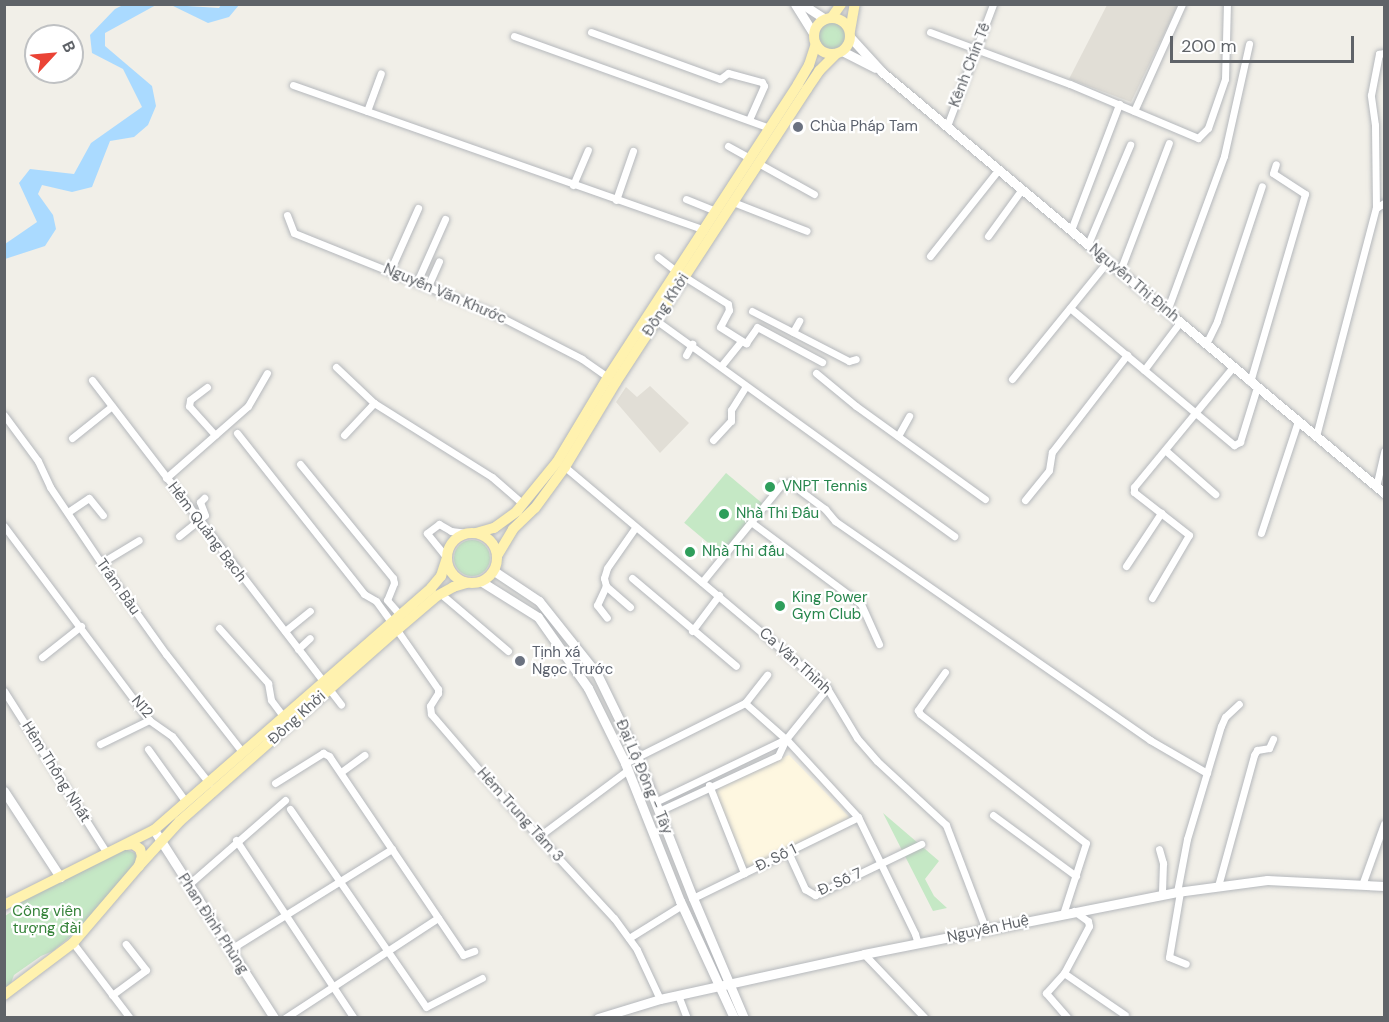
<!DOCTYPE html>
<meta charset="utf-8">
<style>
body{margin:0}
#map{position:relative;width:1389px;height:1022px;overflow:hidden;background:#f1efe8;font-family:"DM Sans",sans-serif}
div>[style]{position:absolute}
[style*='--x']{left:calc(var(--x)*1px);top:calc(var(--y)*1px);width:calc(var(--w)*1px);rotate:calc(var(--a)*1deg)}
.commercial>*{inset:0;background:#fef7e0}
.education>*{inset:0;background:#e1ded6}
.green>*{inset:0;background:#c5e8c5;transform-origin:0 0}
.round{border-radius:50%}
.water>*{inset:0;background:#aadaff}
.roads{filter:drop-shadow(0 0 2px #b5b8bc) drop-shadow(0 0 2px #b5b8bc)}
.street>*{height:7px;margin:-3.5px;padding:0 3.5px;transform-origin:3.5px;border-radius:3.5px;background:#fff}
.secondary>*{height:9px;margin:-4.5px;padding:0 4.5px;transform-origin:4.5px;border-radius:4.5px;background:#fff}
.primary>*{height:10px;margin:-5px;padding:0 5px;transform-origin:5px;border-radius:5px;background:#fff2af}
.primary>.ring{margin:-5px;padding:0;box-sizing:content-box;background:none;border:10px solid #fff2af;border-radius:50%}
.dots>*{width:16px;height:16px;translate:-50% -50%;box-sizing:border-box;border:3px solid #fff;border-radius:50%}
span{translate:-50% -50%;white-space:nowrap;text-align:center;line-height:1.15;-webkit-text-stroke:4.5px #fff;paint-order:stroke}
.street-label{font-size:15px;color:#5f6368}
.worship-label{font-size:15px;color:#5b616d}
.left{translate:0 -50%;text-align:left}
.leisure-label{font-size:15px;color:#27864d}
.park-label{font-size:15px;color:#348238}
.frame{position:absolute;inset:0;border:6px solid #5f6368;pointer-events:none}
.north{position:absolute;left:24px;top:24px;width:60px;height:60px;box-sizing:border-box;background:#fff;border:2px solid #bfc1c3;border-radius:50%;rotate:64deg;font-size:16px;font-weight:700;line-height:24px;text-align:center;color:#5f6368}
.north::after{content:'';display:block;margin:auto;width:21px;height:27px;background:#ea4335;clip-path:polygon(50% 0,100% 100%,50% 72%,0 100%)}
.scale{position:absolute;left:1170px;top:36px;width:184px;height:27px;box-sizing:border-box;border:3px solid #5f6368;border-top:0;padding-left:8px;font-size:18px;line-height:21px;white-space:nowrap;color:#5f6368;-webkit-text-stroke:4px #fff;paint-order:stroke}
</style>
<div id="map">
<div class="commercial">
<i style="clip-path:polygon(789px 755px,850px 818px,747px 868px,713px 789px)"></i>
</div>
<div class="education">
<i style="clip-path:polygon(1107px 5px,1178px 5px,1131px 102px,1069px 79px)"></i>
<i style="clip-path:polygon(650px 386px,689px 423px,660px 453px,616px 402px,626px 387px,637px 397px)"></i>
</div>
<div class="green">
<i class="round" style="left:818px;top:22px;width:28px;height:28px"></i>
<i style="left:726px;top:473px;width:48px;height:65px;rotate:40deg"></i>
<i class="round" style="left:454px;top:540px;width:36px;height:36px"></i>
<i style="clip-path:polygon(883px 813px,939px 861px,925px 879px,934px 896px,947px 908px,933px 911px)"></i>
<i style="clip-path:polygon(125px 849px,135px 853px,137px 857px,135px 863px,77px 931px,53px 951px,41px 956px,14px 975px,11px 983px,5px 988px,5px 916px,20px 906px,21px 901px)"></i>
</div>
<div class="water">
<i style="clip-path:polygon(123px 5px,156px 5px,105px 33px,105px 46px,152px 86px,156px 106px,148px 125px,134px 137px,110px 141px,92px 187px,72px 192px,42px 185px,38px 194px,53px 215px,56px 229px,45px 246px,5px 259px,5px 244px,37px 222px,19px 183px,30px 169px,74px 174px,91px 143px,142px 107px,123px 69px,92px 53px,90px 35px,115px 9px)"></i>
<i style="clip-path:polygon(171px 5px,219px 8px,221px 5px,239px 5px,229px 17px,208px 23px)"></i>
</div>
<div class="roads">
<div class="street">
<i style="--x:591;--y:32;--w:137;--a:20"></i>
<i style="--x:720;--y:79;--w:10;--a:-37"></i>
<i style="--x:728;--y:73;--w:35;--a:15"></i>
<i style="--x:762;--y:82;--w:4;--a:63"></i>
<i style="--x:764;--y:86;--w:37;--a:114"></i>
<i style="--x:930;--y:32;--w:149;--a:20.4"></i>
<i style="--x:1070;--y:84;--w:139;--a:22.9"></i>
<i style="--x:1198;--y:138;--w:14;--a:-45"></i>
<i style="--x:1208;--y:128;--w:52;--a:-70.9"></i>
<i style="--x:1225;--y:79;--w:75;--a:-88.5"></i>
<i style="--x:514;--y:36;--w:271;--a:19.8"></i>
<i style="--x:293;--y:85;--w:436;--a:19.4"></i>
<i style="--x:367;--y:111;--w:40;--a:-69.8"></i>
<i style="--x:1134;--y:111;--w:117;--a:-65.8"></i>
<i style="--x:947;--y:126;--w:130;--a:-69.3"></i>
<i style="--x:728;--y:146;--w:25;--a:29"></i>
<i style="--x:758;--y:163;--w:64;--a:29"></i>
<i style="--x:573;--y:185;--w:38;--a:-67"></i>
<i style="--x:686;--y:199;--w:32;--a:22"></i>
<i style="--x:616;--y:200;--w:52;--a:-70.9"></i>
<i style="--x:733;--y:202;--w:79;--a:21.4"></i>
<i style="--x:1376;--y:208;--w:9;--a:-32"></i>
<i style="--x:287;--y:215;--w:19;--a:69"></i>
<i style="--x:294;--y:233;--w:217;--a:21.9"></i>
<i style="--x:495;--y:314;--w:98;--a:27.3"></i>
<i style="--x:582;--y:359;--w:32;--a:35"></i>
<i style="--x:1071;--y:230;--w:135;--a:-69.1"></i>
<i style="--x:988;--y:236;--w:58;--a:-54.1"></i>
<i style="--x:1088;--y:244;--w:108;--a:-67"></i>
<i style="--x:930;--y:256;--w:111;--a:-51.6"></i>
<i style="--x:658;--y:257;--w:24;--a:38"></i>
<i style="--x:677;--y:272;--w:60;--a:32.1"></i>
<i style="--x:728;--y:304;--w:6;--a:81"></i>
<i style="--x:729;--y:310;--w:19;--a:118"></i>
<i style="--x:720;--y:327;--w:31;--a:32"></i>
<i style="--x:746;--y:343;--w:19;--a:-55"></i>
<i style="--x:757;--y:327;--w:74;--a:28.3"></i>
<i style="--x:390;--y:271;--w:69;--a:-66"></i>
<i style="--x:1120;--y:271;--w:137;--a:-69.1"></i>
<i style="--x:417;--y:282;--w:69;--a:-66"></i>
<i style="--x:428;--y:286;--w:27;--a:-66"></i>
<i style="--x:1070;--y:308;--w:214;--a:39.9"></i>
<i style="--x:1234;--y:445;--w:7;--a:-27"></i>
<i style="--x:1240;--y:442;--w:58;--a:-72.8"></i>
<i style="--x:752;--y:311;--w:109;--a:27.3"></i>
<i style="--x:849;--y:361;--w:7;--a:-16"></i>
<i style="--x:1167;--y:311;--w:165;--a:-69.8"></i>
<i style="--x:1224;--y:156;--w:115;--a:-77.4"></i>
<i style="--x:657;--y:321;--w:367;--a:35.9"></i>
<i style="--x:793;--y:332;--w:13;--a:-61"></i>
<i style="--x:1206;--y:344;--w:25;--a:-64"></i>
<i style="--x:1217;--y:321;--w:142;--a:-71.6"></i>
<i style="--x:686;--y:355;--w:13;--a:-61"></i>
<i style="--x:721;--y:366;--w:32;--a:-51"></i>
<i style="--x:336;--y:367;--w:52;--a:43.5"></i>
<i style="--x:374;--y:403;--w:139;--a:32.1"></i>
<i style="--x:492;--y:477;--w:41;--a:41.1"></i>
<i style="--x:1144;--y:370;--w:60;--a:-53.1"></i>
<i style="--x:816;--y:373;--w:52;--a:39.5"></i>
<i style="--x:856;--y:406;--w:159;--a:35.8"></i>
<i style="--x:1012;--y:379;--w:152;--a:-50.9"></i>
<i style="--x:92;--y:380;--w:409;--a:52.5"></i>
<i style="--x:1250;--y:382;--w:196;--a:-73.7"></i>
<i style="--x:1305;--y:194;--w:38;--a:-147"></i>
<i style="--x:1273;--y:173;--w:9;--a:-72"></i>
<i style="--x:207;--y:387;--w:21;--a:143"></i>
<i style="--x:190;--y:400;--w:6;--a:99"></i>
<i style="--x:189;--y:406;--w:39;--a:48"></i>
<i style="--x:4;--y:415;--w:57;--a:53.5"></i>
<i style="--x:38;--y:461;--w:29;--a:65"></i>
<i style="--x:50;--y:487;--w:92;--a:56.1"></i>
<i style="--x:101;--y:563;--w:112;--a:54.5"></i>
<i style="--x:166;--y:654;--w:125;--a:52.1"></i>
<i style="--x:237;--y:433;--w:205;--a:51.7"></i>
<i style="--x:364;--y:594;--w:14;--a:30"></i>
<i style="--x:376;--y:601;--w:27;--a:54"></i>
<i style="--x:344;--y:435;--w:44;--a:-46.8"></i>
<i style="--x:898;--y:436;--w:23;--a:-61"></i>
<i style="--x:1316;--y:436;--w:236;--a:-75.3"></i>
<i style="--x:1376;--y:208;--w:83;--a:-90.7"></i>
<i style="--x:1375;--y:125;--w:30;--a:-98"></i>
<i style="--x:1371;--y:95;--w:42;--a:-79"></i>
<i style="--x:1379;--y:54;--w:5;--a:-11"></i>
<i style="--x:72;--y:438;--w:51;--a:-38.7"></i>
<i style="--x:713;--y:440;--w:26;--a:-47"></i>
<i style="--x:731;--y:421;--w:11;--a:-90"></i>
<i style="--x:731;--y:410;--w:28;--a:-58"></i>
<i style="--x:1165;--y:450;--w:67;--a:41.3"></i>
<i style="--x:300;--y:464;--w:147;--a:50.8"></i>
<i style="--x:393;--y:578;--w:5;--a:79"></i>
<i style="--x:394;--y:583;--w:18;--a:112"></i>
<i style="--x:387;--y:600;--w:20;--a:49"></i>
<i style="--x:565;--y:467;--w:343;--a:40.1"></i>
<i style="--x:827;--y:688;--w:58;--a:59"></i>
<i style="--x:857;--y:738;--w:30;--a:49"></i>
<i style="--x:877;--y:761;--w:94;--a:42.8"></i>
<i style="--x:946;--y:825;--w:112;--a:69.1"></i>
<i style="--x:166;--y:478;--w:109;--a:-41.3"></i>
<i style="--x:248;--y:406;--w:38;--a:-60"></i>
<i style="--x:1376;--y:487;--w:37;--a:-77"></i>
<i style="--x:1025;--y:500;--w:38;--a:-51"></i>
<i style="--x:1049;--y:470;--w:18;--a:-81"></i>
<i style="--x:1052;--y:452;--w:123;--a:-52.3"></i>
<i style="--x:68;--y:512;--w:25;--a:-34"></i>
<i style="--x:89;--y:498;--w:22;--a:51"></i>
<i style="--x:751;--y:522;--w:137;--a:36.7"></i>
<i style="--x:861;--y:604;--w:44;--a:65.8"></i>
<i style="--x:4;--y:526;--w:242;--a:53.2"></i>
<i style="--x:149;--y:720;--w:28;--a:35"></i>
<i style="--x:172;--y:736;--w:60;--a:51.8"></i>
<i style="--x:1261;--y:533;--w:118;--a:-71.7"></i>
<i style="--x:179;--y:536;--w:33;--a:-39"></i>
<i style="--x:205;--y:515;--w:14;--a:-111"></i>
<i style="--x:200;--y:502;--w:6;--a:-45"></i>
<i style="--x:447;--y:558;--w:32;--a:-129"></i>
<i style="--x:427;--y:533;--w:15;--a:-37"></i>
<i style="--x:439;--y:524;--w:14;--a:30"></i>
<i style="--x:451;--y:531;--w:16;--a:7"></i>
<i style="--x:101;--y:563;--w:44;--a:-31.2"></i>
<i style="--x:1126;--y:566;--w:64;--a:-56.6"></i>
<i style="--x:632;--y:578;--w:136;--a:40.2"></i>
<i style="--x:702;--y:582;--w:125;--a:-50.8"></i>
<i style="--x:781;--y:485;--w:9;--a:-13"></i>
<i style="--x:790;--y:483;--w:44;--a:36.6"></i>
<i style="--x:825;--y:509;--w:16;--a:50"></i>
<i style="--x:835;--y:521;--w:384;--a:34.8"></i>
<i style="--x:1150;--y:740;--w:66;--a:30.1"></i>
<i style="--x:606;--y:586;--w:21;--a:115"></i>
<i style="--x:597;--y:605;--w:16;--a:52"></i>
<i style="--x:441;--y:594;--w:88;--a:40.4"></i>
<i style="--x:1152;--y:598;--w:73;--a:-59.6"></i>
<i style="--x:1189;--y:535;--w:70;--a:-142"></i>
<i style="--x:1134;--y:492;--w:5;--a:-90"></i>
<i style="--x:1134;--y:487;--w:156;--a:-50.5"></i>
<i style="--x:630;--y:607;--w:32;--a:-139"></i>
<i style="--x:606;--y:586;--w:8;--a:-104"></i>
<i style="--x:604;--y:578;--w:10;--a:-73"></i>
<i style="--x:607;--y:568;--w:49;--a:-55"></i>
<i style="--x:219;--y:628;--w:74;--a:48.3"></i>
<i style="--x:268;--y:683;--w:17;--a:80"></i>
<i style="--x:271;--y:700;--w:21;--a:53"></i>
<i style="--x:397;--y:630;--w:72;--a:55.2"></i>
<i style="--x:438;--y:689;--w:4;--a:90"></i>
<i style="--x:438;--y:693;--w:15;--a:122"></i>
<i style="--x:430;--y:706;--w:8;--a:83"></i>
<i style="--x:431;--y:714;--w:112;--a:49.3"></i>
<i style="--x:504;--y:799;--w:162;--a:47.3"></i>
<i style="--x:614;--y:918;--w:39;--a:54"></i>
<i style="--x:637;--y:950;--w:54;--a:64.9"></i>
<i style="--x:285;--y:631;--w:32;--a:-39"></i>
<i style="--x:692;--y:631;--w:45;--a:-53.1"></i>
<i style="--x:298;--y:649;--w:16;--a:-43"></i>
<i style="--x:42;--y:657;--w:50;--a:-38.5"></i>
<i style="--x:945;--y:672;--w:47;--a:125.4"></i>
<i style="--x:918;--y:710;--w:4;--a:63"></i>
<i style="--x:920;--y:714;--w:210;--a:37.9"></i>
<i style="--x:1086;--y:843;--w:75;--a:107.9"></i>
<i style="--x:4;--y:691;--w:192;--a:57.6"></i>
<i style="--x:745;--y:703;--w:57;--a:41.5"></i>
<i style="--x:788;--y:741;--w:103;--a:47.4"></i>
<i style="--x:858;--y:817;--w:130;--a:64"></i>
<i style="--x:915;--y:934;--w:10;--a:73"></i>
<i style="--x:100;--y:744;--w:55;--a:-26.1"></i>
<i style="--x:148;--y:749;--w:65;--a:54.4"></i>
<i style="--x:625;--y:763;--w:134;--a:-26.6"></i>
<i style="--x:745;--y:703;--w:36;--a:-52"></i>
<i style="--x:341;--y:772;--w:29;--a:-36"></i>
<i style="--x:275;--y:783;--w:57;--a:-32"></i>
<i style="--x:323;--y:753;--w:7;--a:27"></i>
<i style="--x:329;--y:756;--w:240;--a:56"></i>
<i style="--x:463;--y:955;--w:12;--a:-20"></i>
<i style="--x:709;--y:785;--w:95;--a:68.3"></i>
<i style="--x:655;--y:802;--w:145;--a:-25.7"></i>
<i style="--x:290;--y:809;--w:240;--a:55.5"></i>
<i style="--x:426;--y:1007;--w:63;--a:-27.4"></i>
<i style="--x:659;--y:811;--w:131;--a:-24.8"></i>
<i style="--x:778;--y:756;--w:19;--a:-65"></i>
<i style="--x:786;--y:739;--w:65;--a:-51.2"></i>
<i style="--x:993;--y:815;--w:103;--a:36.3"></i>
<i style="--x:538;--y:837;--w:112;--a:-36.7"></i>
<i style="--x:236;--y:840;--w:214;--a:56.5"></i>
<i style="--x:1159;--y:849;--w:15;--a:74"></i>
<i style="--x:1163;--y:863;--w:32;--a:92"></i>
<i style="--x:788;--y:852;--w:41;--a:65.3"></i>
<i style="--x:805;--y:889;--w:12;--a:31"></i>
<i style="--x:815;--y:895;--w:118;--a:-25.7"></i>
<i style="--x:188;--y:885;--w:129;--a:-41.2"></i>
<i style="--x:1362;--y:885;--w:65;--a:-70.2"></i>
<i style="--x:1218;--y:886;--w:136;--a:-74.6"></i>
<i style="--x:1254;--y:755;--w:6;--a:-59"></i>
<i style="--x:1257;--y:750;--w:12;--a:-9"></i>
<i style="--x:1269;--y:748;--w:10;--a:-66"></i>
<i style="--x:1177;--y:892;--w:54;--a:-79.3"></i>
<i style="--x:1187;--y:839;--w:118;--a:-73.3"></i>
<i style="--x:1221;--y:726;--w:10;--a:-66"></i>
<i style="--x:1225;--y:717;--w:19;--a:-43"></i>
<i style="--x:1180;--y:892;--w:66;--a:99.6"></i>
<i style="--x:1169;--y:957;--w:18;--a:22"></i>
<i style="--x:693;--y:898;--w:184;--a:-26.1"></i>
<i style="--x:1074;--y:911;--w:17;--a:36"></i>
<i style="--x:1088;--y:921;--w:5;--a:79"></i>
<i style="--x:1089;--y:926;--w:53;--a:118"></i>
<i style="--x:1064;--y:973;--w:74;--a:34.5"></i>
<i style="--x:629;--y:938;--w:62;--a:-31.9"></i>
<i style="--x:73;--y:943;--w:94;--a:52.8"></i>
<i style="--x:229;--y:950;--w:192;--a:-31.8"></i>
<i style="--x:864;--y:954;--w:88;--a:46.4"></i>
<i style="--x:1064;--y:973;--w:27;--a:132"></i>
<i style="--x:1046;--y:993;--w:33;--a:49"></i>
<i style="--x:112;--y:995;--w:42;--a:-36.3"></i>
<i style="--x:146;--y:970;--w:33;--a:-128"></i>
<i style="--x:678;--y:995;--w:25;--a:69"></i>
<i style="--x:285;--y:1018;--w:183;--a:-33.2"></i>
</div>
<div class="secondary">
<i style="--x:795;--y:4;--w:36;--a:58"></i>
<i style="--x:802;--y:4;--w:27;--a:33"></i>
<i style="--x:851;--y:38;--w:46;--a:47.6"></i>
<i style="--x:882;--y:72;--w:655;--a:39.98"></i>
<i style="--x:842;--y:51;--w:37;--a:27"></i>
<i style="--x:494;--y:571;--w:54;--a:33.7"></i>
<i style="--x:539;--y:601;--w:93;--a:51.5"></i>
<i style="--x:597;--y:674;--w:91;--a:64"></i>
<i style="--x:637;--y:756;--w:153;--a:68.5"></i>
<i style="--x:693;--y:898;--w:130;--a:67"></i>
<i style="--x:482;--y:582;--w:66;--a:32"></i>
<i style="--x:538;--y:617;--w:87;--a:54.8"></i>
<i style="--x:588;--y:688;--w:84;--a:63.7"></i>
<i style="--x:625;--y:763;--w:149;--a:68.3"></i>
<i style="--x:680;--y:901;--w:129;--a:65.2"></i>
<i style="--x:4;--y:791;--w:103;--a:56.9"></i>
<i style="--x:154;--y:830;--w:223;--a:57.4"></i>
<i style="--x:598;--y:1018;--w:65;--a:-17"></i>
<i style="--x:660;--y:999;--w:209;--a:-12.4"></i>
<i style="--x:864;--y:954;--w:319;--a:-11.2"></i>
<i style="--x:1177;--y:892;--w:91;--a:-7.6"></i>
<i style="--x:1267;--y:880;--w:117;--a:2.9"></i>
</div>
<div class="primary">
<i style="--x:832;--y:17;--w:16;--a:-55"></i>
<i class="ring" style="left:814px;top:18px;width:26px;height:26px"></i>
<i style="--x:850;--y:31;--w:27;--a:-80"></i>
<i class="ring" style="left:447px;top:533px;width:40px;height:40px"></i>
<i style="--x:476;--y:533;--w:19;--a:-16"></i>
<i style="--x:494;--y:528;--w:29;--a:-36"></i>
<i style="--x:517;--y:511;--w:63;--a:-50.8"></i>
<i style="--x:557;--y:462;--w:99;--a:-59"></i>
<i style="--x:608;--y:377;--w:349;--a:-57"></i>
<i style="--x:798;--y:84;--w:22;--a:-60"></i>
<i style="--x:809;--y:65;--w:22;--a:-72"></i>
<i style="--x:497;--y:556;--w:31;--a:-59"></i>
<i style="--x:513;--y:529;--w:30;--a:-44"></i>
<i style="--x:535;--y:508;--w:51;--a:-53.8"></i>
<i style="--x:565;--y:467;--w:99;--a:-59"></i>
<i style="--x:616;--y:382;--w:350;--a:-56.9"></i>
<i style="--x:807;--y:89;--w:22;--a:-56"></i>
<i style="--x:819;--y:71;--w:24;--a:-45"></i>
<i style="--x:139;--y:866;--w:61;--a:-47.7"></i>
<i style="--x:180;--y:821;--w:289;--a:-41.4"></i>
<i style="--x:397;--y:630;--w:52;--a:-40.4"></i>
<i style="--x:437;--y:596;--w:18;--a:-29"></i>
<i style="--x:453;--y:587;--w:14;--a:-17"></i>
<i style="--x:4;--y:905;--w:168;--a:-26.6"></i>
<i style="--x:154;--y:830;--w:368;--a:-41.1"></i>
<i style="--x:431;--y:588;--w:16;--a:-50"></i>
<i style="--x:441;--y:576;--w:19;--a:-72"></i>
<i style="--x:4;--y:995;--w:86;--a:-37"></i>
<i style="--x:73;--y:943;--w:101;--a:-49.4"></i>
<i style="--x:139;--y:866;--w:10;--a:-73"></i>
<i style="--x:142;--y:856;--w:7;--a:-106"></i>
<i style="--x:140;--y:849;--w:9;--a:-144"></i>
<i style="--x:133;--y:844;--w:7;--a:172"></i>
</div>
</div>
<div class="dots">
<i style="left:798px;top:127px;background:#6b7280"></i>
<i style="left:770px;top:487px;background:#2e9e5b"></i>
<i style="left:724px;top:514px;background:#2e9e5b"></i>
<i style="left:690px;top:552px;background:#2e9e5b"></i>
<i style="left:780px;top:606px;background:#2e9e5b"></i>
<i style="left:520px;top:661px;background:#6b7280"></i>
</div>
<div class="street-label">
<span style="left:970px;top:65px;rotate:-69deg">Kênh Chín Tế</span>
<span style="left:1134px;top:283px;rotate:40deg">Nguyễn Thị Định</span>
<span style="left:445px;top:294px;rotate:23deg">Nguyễn Văn Khước</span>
<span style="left:666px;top:305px;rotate:-57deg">Đồng Khởi</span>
<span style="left:207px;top:532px;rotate:53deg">Hẻm Quảng Bạch</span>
<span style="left:118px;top:587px;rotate:55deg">Trâm Bầu</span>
<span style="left:795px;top:661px;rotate:42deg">Ca Văn Thỉnh</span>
<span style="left:142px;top:707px;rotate:50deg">N12</span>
<span style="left:297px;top:718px;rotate:-42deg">Đồng Khởi</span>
<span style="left:56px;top:772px;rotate:58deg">Hẻm Thống Nhất</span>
<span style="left:644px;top:777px;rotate:67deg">Đại Lộ Đông - Tây</span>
<span style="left:520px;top:815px;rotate:48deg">Hẻm Trung Tâm 3</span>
<span style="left:776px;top:858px;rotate:-26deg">Đ. Số 1</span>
<span style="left:840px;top:882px;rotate:-24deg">Đ. Số 7</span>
<span style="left:213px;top:924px;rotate:57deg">Phan Đình Phùng</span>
<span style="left:988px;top:929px;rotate:-12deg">Nguyễn Huệ</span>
</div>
<div class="worship-label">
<span class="left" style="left:810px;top:127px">Chùa Pháp Tam</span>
<span class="left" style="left:532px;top:661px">Tịnh xá<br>Ngọc Trước</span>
</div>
<div class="leisure-label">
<span class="left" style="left:782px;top:487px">VNPT Tennis</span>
<span class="left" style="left:736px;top:514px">Nhà Thi Đấu</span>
<span class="left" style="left:702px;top:552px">Nhà Thi đấu</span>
<span class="left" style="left:792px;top:606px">King Power<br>Gym Club</span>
</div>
<div class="park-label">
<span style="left:47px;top:920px">Công viên<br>tượng đài</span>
</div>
<div class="frame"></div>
<div class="north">B</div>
<div class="scale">200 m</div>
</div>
